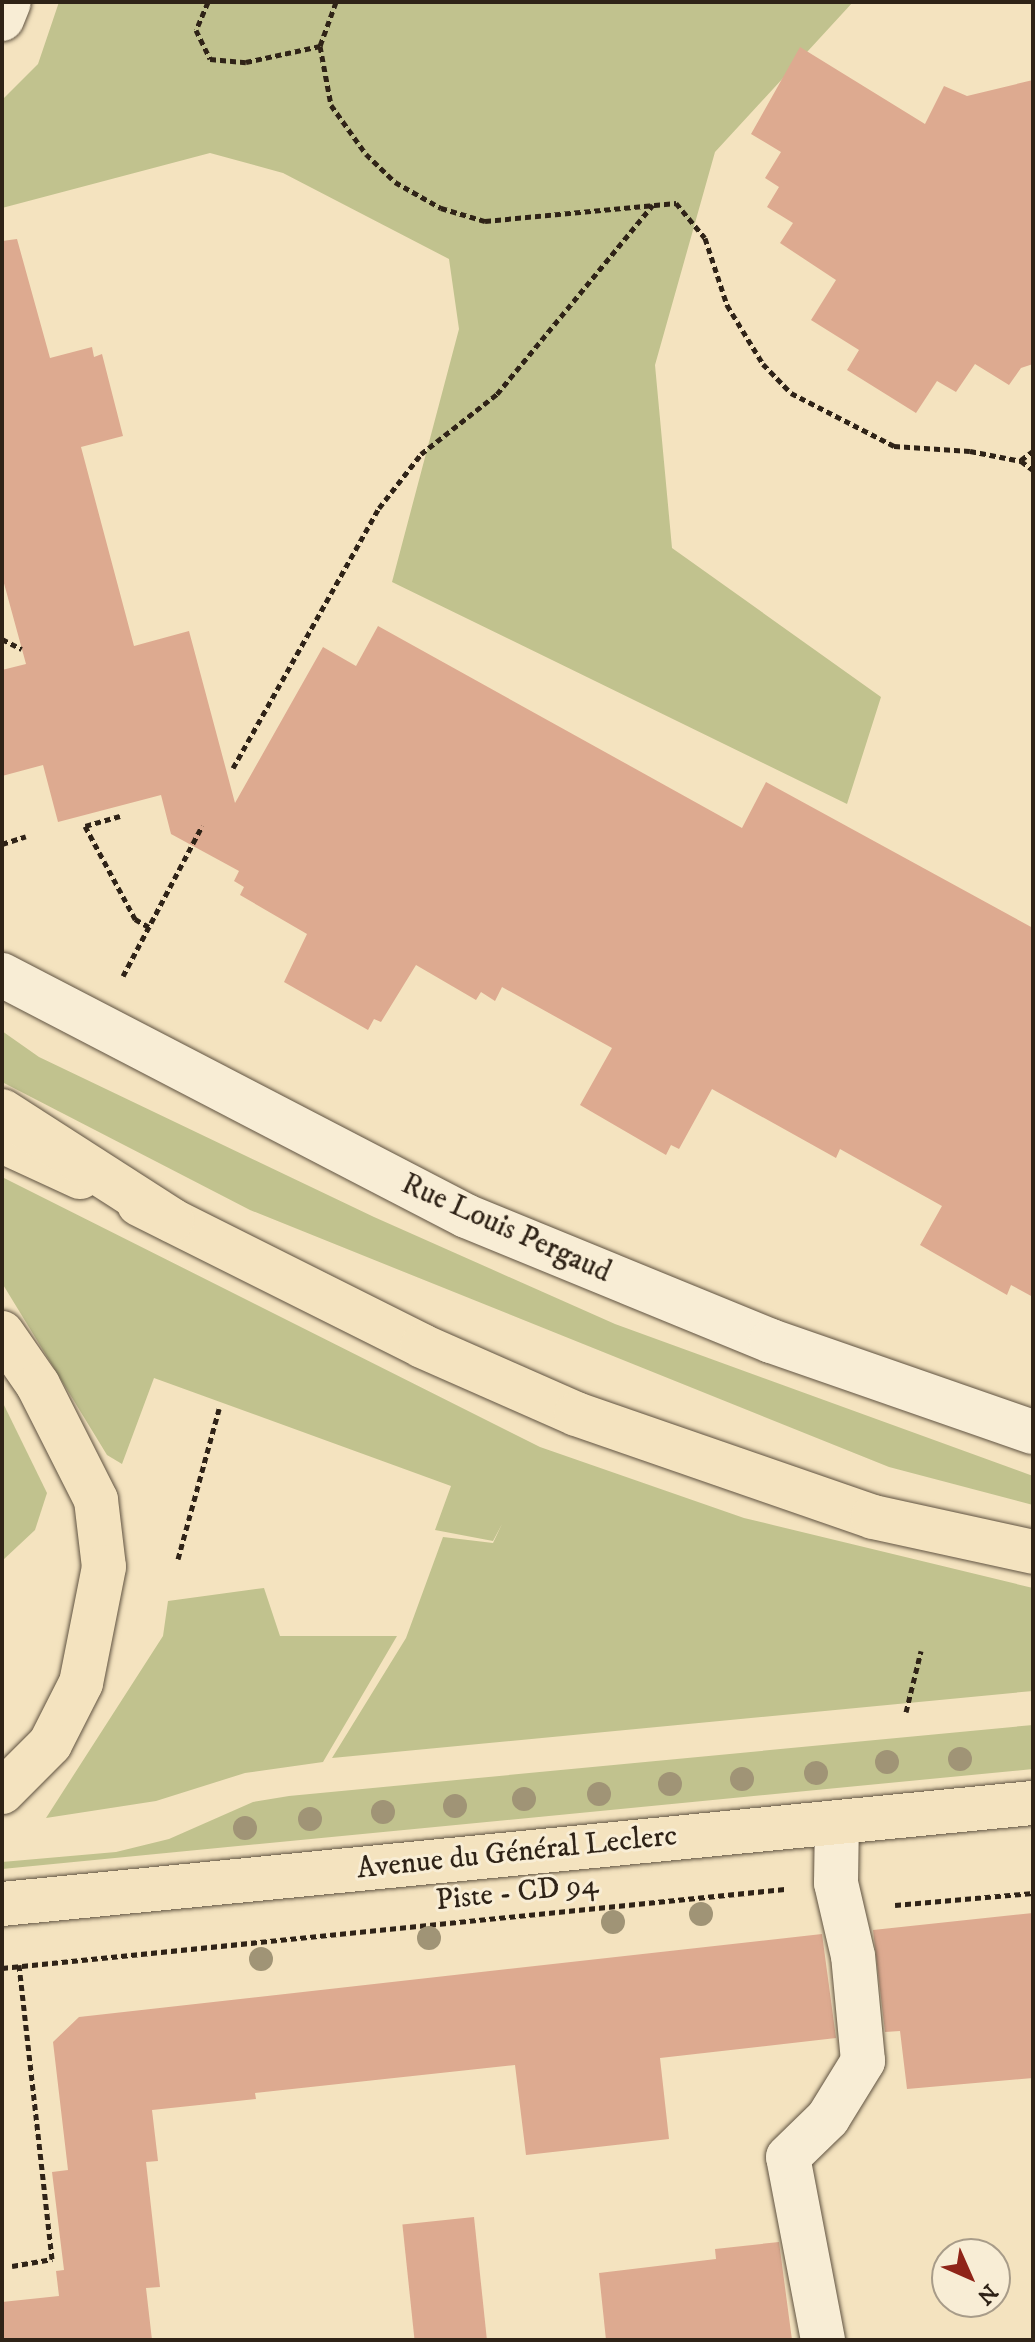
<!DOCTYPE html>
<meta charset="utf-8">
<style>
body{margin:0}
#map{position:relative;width:1035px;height:2342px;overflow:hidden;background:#f4e3bf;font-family:"IM FELL DW Pica",serif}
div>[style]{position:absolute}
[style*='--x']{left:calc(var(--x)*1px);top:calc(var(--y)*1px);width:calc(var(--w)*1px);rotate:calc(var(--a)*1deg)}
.green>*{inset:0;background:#c1c28e}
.building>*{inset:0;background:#ddaa90;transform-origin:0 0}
.path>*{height:5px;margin-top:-2.5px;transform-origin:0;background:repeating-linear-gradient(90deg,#2f2317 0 6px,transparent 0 10px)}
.roads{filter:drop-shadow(0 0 2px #605341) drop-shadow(0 0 2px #605341)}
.minor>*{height:44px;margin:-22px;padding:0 22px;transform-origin:22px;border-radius:22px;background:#f8edd5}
.major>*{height:44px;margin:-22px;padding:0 22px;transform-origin:22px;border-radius:22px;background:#f4e3bf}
.highway>*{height:44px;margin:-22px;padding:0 22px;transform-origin:22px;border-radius:22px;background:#f4e3bf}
.trees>*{width:24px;height:24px;margin:-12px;border-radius:50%;background:#a09476}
span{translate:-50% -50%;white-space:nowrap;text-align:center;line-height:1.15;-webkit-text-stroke:6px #f8edd5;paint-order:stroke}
.street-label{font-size:30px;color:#2f2317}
.frame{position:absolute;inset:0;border:4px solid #2f2317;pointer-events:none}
.north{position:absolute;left:931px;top:2238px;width:80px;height:80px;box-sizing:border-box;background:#f8edd5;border:2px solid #a89c89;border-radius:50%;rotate:135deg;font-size:22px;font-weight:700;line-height:32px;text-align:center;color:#2f2317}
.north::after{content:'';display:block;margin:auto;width:28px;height:36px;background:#8f2418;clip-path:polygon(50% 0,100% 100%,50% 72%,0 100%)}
</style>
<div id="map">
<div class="green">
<i style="clip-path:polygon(59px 2px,853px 2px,715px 152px,655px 365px,672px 548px,881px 697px,847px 804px,392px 582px,459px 329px,449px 259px,283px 173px,210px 153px,2px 208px,2px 100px,38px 64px)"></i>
<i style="clip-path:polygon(2px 1031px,39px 1057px,374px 1217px,615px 1324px,1033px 1476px,1033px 1505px,889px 1467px,250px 1210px,2px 1082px)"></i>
<i style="clip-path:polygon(2px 1177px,540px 1447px,744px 1518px,1033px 1588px,1033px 1691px,332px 1758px,406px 1638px,443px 1537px,493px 1543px,502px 1524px,493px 1541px,435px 1530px,451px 1486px,154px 1378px,122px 1464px,107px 1455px,2px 1283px)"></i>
<i style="clip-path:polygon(2px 1401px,47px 1493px,35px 1530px,2px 1561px)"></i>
<i style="clip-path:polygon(264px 1588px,280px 1636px,397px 1636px,323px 1762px,245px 1773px,156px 1801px,46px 1818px,163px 1636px,168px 1601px)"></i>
<i style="clip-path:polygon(1033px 1725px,1033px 1769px,2px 1869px,2px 1862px,116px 1852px,169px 1839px,253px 1802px,289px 1796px)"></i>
</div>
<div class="building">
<i style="clip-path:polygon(800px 47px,925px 124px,944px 86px,967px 96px,1033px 80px,1033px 364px,1021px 368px,1009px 385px,975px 364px,956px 392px,937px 381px,916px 413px,847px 370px,859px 350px,811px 320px,836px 280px,780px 243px,793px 223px,767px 207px,779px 187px,765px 178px,781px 152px,751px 134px)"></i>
<i style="clip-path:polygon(17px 239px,50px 358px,92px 347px,94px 357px,102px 354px,123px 436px,81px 447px,134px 646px,189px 631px,235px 803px,323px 647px,356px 666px,378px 626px,742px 828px,766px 782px,1033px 928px,1033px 1297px,1011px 1285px,1007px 1295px,920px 1245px,942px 1206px,840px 1149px,836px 1158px,712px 1089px,679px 1149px,671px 1145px,666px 1155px,580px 1105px,612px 1048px,502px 987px,495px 1001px,481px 992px,476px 1000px,416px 965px,381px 1022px,374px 1019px,368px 1030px,284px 982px,307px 934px,240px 895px,244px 887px,234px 881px,239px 871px,171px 834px,161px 795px,58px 822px,43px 765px,2px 776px,2px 670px,26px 664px,2px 576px,2px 241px)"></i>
<i style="clip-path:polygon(1033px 1913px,1033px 2078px,907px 2089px,900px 2031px,885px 2032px,873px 1930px)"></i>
<i style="clip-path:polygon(822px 1934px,836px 2038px,660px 2058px,669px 2139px,526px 2155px,515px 2065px,255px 2093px,256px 2099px,152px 2110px,158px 2161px,146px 2162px,160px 2287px,146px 2288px,152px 2340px,2px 2340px,2px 2302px,59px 2296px,56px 2271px,64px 2270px,52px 2172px,68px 2170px,53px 2042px,79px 2017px)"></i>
<i style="left:474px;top:2217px;width:124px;height:72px;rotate:84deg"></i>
<i style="clip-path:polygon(779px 2242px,792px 2340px,606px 2340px,599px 2273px,716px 2259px,715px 2249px)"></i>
</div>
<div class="path">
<i style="--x:208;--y:2;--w:30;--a:113"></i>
<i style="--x:196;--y:30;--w:32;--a:64"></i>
<i style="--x:210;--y:59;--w:36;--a:5"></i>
<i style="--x:246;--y:62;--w:76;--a:-12.2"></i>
<i style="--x:336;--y:2;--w:47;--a:110"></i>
<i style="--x:320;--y:46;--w:60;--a:79.4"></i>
<i style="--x:331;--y:105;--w:60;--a:54.5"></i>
<i style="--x:366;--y:154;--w:40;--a:44"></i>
<i style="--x:395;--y:182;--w:53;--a:29.5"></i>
<i style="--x:441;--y:208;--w:46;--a:16.5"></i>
<i style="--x:485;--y:221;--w:192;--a:-5.4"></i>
<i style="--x:676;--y:203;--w:45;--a:50.4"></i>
<i style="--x:705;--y:238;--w:71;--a:71.8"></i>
<i style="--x:727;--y:305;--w:69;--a:58.6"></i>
<i style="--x:763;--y:364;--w:40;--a:46"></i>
<i style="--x:791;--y:393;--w:116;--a:27.2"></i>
<i style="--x:894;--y:446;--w:76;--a:3.8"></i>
<i style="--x:970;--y:451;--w:52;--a:11.1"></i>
<i style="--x:1021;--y:461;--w:15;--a:37"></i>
<i style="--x:1021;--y:460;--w:15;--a:-37"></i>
<i style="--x:2;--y:639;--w:22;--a:27"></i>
<i style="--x:233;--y:768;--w:298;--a:-60.7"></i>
<i style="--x:379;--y:508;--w:68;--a:-52.1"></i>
<i style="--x:421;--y:454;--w:97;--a:-38.3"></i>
<i style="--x:497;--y:394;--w:245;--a:-50.5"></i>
<i style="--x:120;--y:816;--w:36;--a:164"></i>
<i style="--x:85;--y:826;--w:106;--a:61.7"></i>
<i style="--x:135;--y:919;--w:16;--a:30"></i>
<i style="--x:2;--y:844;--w:25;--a:-18"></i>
<i style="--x:123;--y:976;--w:170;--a:-62.2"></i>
<i style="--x:178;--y:1559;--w:156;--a:-74.7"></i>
<i style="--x:906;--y:1712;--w:63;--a:-76.2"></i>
<i style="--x:895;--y:1905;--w:139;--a:-5"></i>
<i style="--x:2;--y:1968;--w:787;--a:-5.76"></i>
<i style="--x:12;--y:2266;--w:41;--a:-9.9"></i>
<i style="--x:52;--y:2259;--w:296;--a:-96.4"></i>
</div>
<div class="roads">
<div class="minor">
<i style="--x:2;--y:19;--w:18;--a:-68"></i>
<i style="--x:2;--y:975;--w:523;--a:27.45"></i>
<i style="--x:466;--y:1216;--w:330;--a:22.3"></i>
<i style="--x:771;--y:1341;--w:277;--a:19.2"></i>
<i style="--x:823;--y:2340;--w:186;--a:-100.8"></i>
<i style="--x:788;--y:2157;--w:56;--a:-44.3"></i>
<i style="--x:828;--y:2118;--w:67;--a:-58.4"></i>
<i style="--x:863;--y:2061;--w:105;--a:-95.4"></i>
<i style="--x:853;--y:1956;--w:75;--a:-103.1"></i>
<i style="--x:836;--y:1883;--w:61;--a:-89.1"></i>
</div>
<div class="major">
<i style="--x:2;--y:1141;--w:86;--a:24.8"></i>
<i style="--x:139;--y:1204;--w:317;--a:26.6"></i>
<i style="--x:422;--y:1346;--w:168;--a:23.8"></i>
<i style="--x:576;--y:1414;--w:314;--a:19.1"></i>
<i style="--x:873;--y:1517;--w:164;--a:12.3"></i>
<i style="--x:2;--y:1333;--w:63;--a:55.3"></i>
<i style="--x:38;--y:1385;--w:129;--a:63.2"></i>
<i style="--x:96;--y:1500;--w:67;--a:83.2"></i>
<i style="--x:104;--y:1567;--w:118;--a:101.2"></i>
<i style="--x:81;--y:1683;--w:68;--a:116.9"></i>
<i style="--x:50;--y:1744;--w:68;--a:135"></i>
<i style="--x:2;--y:1904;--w:1036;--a:-5.6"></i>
</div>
<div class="highway">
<i style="--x:2;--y:1111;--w:202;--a:32.7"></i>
</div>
</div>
<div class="trees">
<i style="left:960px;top:1759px"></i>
<i style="left:887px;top:1762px"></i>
<i style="left:816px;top:1773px"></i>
<i style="left:742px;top:1779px"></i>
<i style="left:670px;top:1784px"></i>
<i style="left:599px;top:1794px"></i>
<i style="left:524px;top:1799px"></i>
<i style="left:455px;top:1806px"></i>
<i style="left:383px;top:1812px"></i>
<i style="left:310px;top:1819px"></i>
<i style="left:245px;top:1828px"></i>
<i style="left:701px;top:1914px"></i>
<i style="left:613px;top:1922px"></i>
<i style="left:429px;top:1938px"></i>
<i style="left:261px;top:1959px"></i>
</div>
<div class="street-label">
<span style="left:506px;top:1229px;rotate:24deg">Rue Louis Pergaud</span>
<span style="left:517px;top:1853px;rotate:-6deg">Avenue du Général Leclerc</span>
<span style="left:517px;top:1893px;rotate:-6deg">Piste - CD 94</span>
</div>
<div class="frame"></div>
<div class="north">N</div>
</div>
